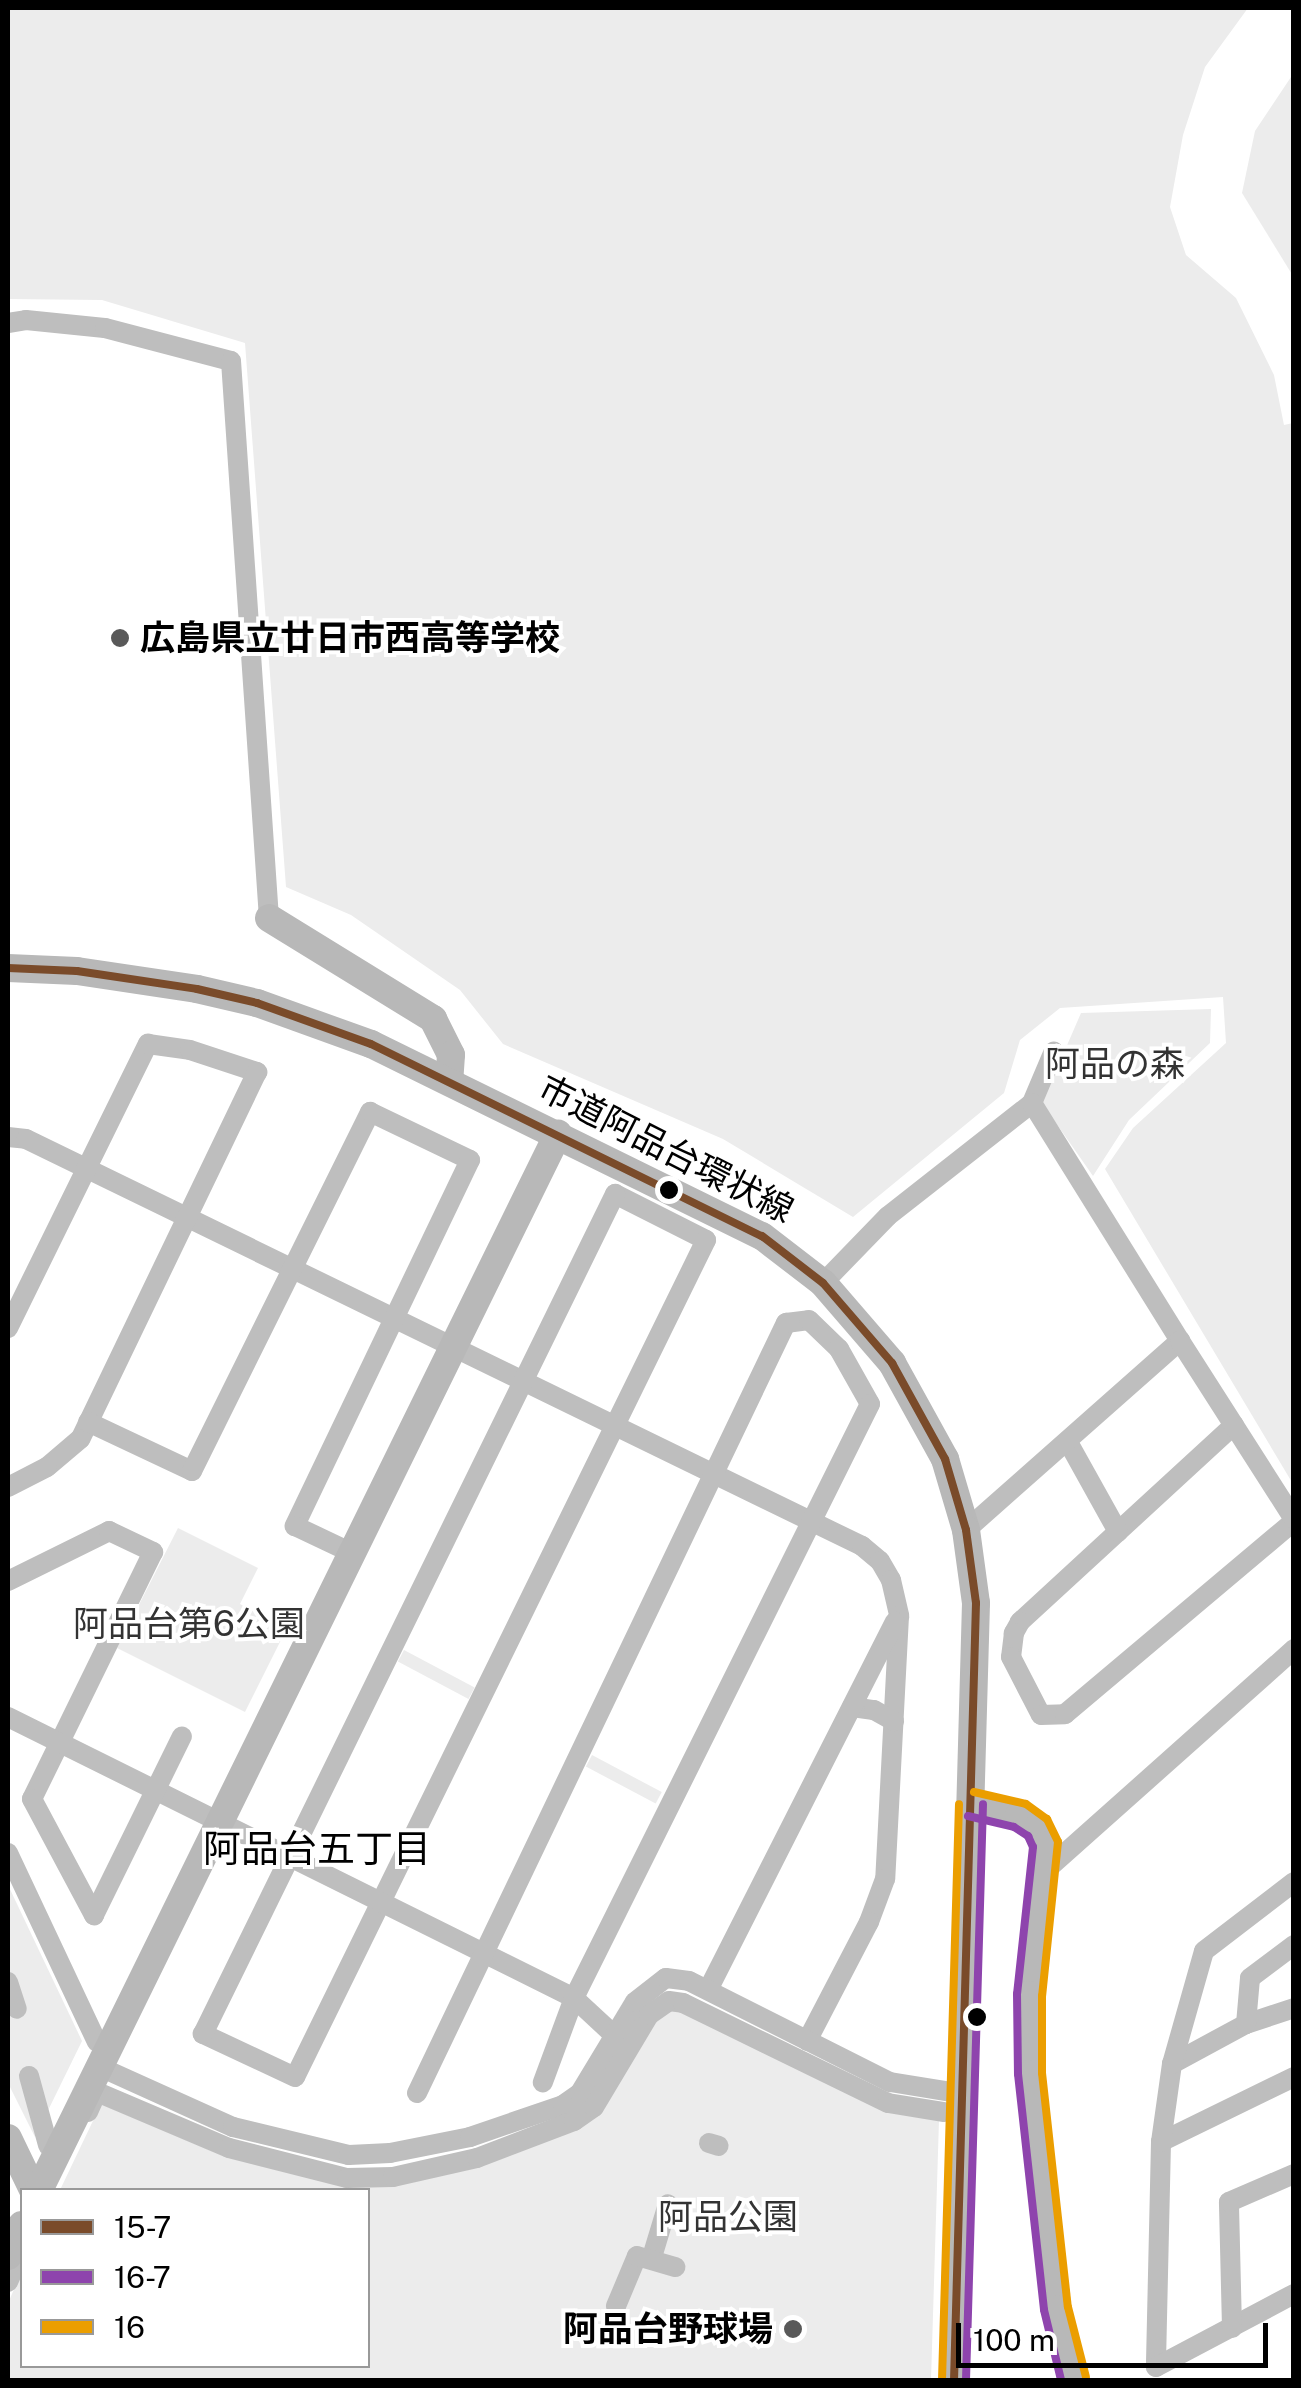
<!DOCTYPE html>
<meta charset="utf-8">
<style>
body{margin:0}
#map{position:relative;width:1301px;height:2388px;overflow:hidden;background:#fff;font-family:"Public Sans","Noto Sans JP",sans-serif}
div>[style]{position:absolute}
[style*='--x']{left:calc(var(--x)*1px);top:calc(var(--y)*1px);width:calc(var(--w)*1px);rotate:calc(var(--a)*1deg)}
.green>*{inset:0;background:#ececec;transform-origin:0 0}
.street>*{height:20px;margin:-10px;padding:0 10px;transform-origin:10px;border-radius:10px;background:#bebebe}
.secondary>*{height:28px;margin:-14px;padding:0 14px;transform-origin:14px;border-radius:14px;background:#b8b8b8}
.bus-1>*{height:8px;margin:-4px;padding:0 4px;transform-origin:4px;border-radius:4px;background:#7a4b2a}
.bus-2>*{height:8px;margin:-4px;padding:0 4px;transform-origin:4px;border-radius:4px;background:#8e44ad}
.bus-3>*{height:8px;margin:-4px;padding:0 4px;transform-origin:4px;border-radius:4px;background:#eb9e00}
.dots>*{width:28px;height:28px;translate:-50% -50%;box-sizing:border-box;border:5px solid #fff;border-radius:50%}
span{translate:-50% -50%;white-space:nowrap;text-align:center;line-height:1.15;-webkit-text-stroke:8px #fff;paint-order:stroke}
.poi-label{font-size:35px;color:#000;font-weight:700}
.left{translate:0 -50%;text-align:left}
.right{translate:-100% -50%;text-align:right}
.park-label{font-size:35px;color:#333}
.street-label{font-size:35px;color:#000}
.neighbourhood-label{font-size:38px;color:#000}
.frame{position:absolute;inset:0;border:10px solid #000;pointer-events:none}
.legend{position:absolute;left:20px;top:2188px;width:350px;height:180px;box-sizing:border-box;background:#fff;border:2px solid #999;margin:0;padding:12px 18px;list-style:none;font-size:30px;color:#000}
.legend li{display:flex;align-items:center;gap:20px;height:50px}
.legend b{width:50px;border:2px solid #999}
.scale{position:absolute;left:956px;top:2323px;width:312px;height:45px;box-sizing:border-box;border:5px solid #000;border-top:0;padding-left:12px;font-size:30px;line-height:35px;white-space:nowrap;color:#000;-webkit-text-stroke:8px #fff;paint-order:stroke}
</style>
<div id="map">
<div class="green">
<i style="clip-path:polygon(8px 8px,1248px 8px,1205px 67px,1183px 135px,1170px 207px,1186px 255px,1236px 298px,1274px 375px,1284px 425px,1293px 423px,1293px 1484px,1105px 1169px,1133px 1128px,1226px 1043px,1223px 997px,1060px 1008px,1020px 1040px,1004px 1093px,853px 1217px,723px 1139px,503px 1044px,460px 990px,351px 915px,286px 887px,245px 343px,102px 300px,8px 299px)"></i>
<i style="clip-path:polygon(1293px 74px,1293px 276px,1242px 193px,1255px 131px)"></i>
<i style="clip-path:polygon(1211px 1009px,1210px 1043px,1129px 1120px,1093px 1176px,1042px 1103px,1081px 1013px)"></i>
<i style="clip-path:polygon(178px 1528px,258px 1568px,240px 1604px,287px 1628px,245px 1712px,117px 1648px)"></i>
<i style="left:404px;top:1650px;width:80px;height:13px;rotate:28deg"></i>
<i style="left:592px;top:1755px;width:79px;height:13px;rotate:28deg"></i>
<i style="clip-path:polygon(8px 1885px,82px 2041px,35px 2137px,8px 2083px)"></i>
<i style="clip-path:polygon(682px 2009px,939px 2120px,931px 2380px,8px 2380px,8px 2303px,22px 2271px,22px 2366px,368px 2366px,368px 2190px,60px 2190px,101px 2104px,226px 2157px,394px 2186px,481px 2166px,600px 2113px,656px 2021px,669px 2011px)"></i>
</div>
<div class="street">
<i style="--x:8;--y:323;--w:18;--a:-9"></i>
<i style="--x:26;--y:320;--w:79;--a:5.8"></i>
<i style="--x:105;--y:328;--w:130;--a:14.7"></i>
<i style="--x:231;--y:361;--w:558;--a:86.1"></i>
<i style="--x:1032;--y:1103;--w:56;--a:-67.1"></i>
<i style="--x:8;--y:1137;--w:18;--a:6"></i>
<i style="--x:26;--y:1139;--w:930;--a:25.96"></i>
<i style="--x:862;--y:1546;--w:23;--a:40"></i>
<i style="--x:880;--y:1561;--w:22;--a:60"></i>
<i style="--x:891;--y:1580;--w:37;--a:77"></i>
<i style="--x:899;--y:1616;--w:263;--a:93"></i>
<i style="--x:885;--y:1879;--w:46;--a:110.4"></i>
<i style="--x:869;--y:1922;--w:134;--a:117.5"></i>
<i style="--x:615;--y:1194;--w:102;--a:26.8"></i>
<i style="--x:706;--y:1240;--w:932;--a:116.15"></i>
<i style="--x:295;--y:2077;--w:102;--a:-154.9"></i>
<i style="--x:203;--y:2034;--w:936;--a:-63.87"></i>
<i style="--x:823;--y:1283;--w:93;--a:-45.9"></i>
<i style="--x:888;--y:1216;--w:183;--a:-38.1"></i>
<i style="--x:1032;--y:1103;--w:280;--a:58.1"></i>
<i style="--x:8;--y:1328;--w:317;--a:-63.8"></i>
<i style="--x:148;--y:1044;--w:42;--a:8.1"></i>
<i style="--x:190;--y:1050;--w:71;--a:18.2"></i>
<i style="--x:257;--y:1072;--w:407;--a:115.7"></i>
<i style="--x:80;--y:1439;--w:43;--a:139.7"></i>
<i style="--x:47;--y:1467;--w:44;--a:152.9"></i>
<i style="--x:88;--y:1422;--w:115;--a:25.2"></i>
<i style="--x:192;--y:1471;--w:401;--a:-63.6"></i>
<i style="--x:370;--y:1112;--w:111;--a:25.6"></i>
<i style="--x:470;--y:1160;--w:406;--a:115.6"></i>
<i style="--x:295;--y:1526;--w:63;--a:25.3"></i>
<i style="--x:1234;--y:1425;--w:291;--a:137.4"></i>
<i style="--x:1020;--y:1622;--w:13;--a:119"></i>
<i style="--x:1014;--y:1633;--w:24;--a:97"></i>
<i style="--x:1011;--y:1657;--w:65;--a:62.7"></i>
<i style="--x:1041;--y:1715;--w:24;--a:-2"></i>
<i style="--x:1065;--y:1714;--w:299;--a:-40.1"></i>
<i style="--x:1068;--y:1442;--w:103;--a:60.9"></i>
<i style="--x:966;--y:1530;--w:286;--a:-41.5"></i>
<i style="--x:1180;--y:1341;--w:211;--a:57.4"></i>
<i style="--x:8;--y:1581;--w:113;--a:-26.3"></i>
<i style="--x:109;--y:1531;--w:49;--a:25.5"></i>
<i style="--x:153;--y:1552;--w:275;--a:116.1"></i>
<i style="--x:32;--y:1799;--w:132;--a:61.9"></i>
<i style="--x:852;--y:1707;--w:22;--a:8"></i>
<i style="--x:874;--y:1710;--w:23;--a:29"></i>
<i style="--x:8;--y:1717;--w:632;--a:26.4"></i>
<i style="--x:574;--y:1998;--w:56;--a:42.8"></i>
<i style="--x:8;--y:1853;--w:209;--a:64.8"></i>
<i style="--x:1045;--y:1871;--w:334;--a:-41.7"></i>
<i style="--x:94;--y:1915;--w:199;--a:-63.8"></i>
<i style="--x:8;--y:1982;--w:28;--a:72"></i>
<i style="--x:708;--y:1990;--w:413;--a:-63.1"></i>
<i style="--x:1246;--y:2024;--w:51;--a:-18.4"></i>
<i style="--x:1172;--y:2064;--w:84;--a:-28.4"></i>
<i style="--x:1246;--y:2024;--w:46;--a:-85"></i>
<i style="--x:1250;--y:1978;--w:55;--a:-36.9"></i>
<i style="--x:100;--y:2067;--w:146;--a:24.3"></i>
<i style="--x:233;--y:2127;--w:119;--a:13.6"></i>
<i style="--x:349;--y:2155;--w:41;--a:-2.8"></i>
<i style="--x:390;--y:2153;--w:82;--a:-11.3"></i>
<i style="--x:470;--y:2137;--w:98;--a:-19"></i>
<i style="--x:563;--y:2105;--w:21;--a:-35"></i>
<i style="--x:580;--y:2093;--w:106;--a:-58.9"></i>
<i style="--x:635;--y:2002;--w:39;--a:-38"></i>
<i style="--x:666;--y:1978;--w:23;--a:7"></i>
<i style="--x:689;--y:1981;--w:225;--a:26.7"></i>
<i style="--x:890;--y:2082;--w:74;--a:9.3"></i>
<i style="--x:29;--y:2076;--w:72;--a:74.6"></i>
<i style="--x:1294;--y:2077;--w:148;--a:154"></i>
<i style="--x:1161;--y:2142;--w:225;--a:91.3"></i>
<i style="--x:1156;--y:2367;--w:156;--a:-27.9"></i>
<i style="--x:417;--y:2093;--w:854;--a:-64.4"></i>
<i style="--x:786;--y:1323;--w:23;--a:-7"></i>
<i style="--x:809;--y:1320;--w:42;--a:44"></i>
<i style="--x:839;--y:1349;--w:63;--a:60.6"></i>
<i style="--x:870;--y:1404;--w:664;--a:116.49"></i>
<i style="--x:574;--y:1998;--w:90;--a:110.3"></i>
<i style="--x:88;--y:2112;--w:22;--a:-66"></i>
<i style="--x:97;--y:2092;--w:143;--a:23"></i>
<i style="--x:229;--y:2148;--w:122;--a:14.3"></i>
<i style="--x:347;--y:2178;--w:46;--a:-1.2"></i>
<i style="--x:393;--y:2177;--w:86;--a:-12.7"></i>
<i style="--x:477;--y:2158;--w:104;--a:-20.9"></i>
<i style="--x:574;--y:2121;--w:24;--a:-35"></i>
<i style="--x:594;--y:2107;--w:107;--a:-59.1"></i>
<i style="--x:649;--y:2015;--w:24;--a:-35"></i>
<i style="--x:669;--y:2001;--w:14;--a:8"></i>
<i style="--x:683;--y:2003;--w:228;--a:26"></i>
<i style="--x:888;--y:2103;--w:57;--a:9.1"></i>
<i style="--x:1161;--y:2142;--w:79;--a:-82"></i>
<i style="--x:1172;--y:2064;--w:117;--a:-74.2"></i>
<i style="--x:1204;--y:1951;--w:113;--a:-37.5"></i>
<i style="--x:709;--y:2143;--w:10;--a:17"></i>
<i style="--x:652;--y:2257;--w:55;--a:-73.2"></i>
<i style="--x:8;--y:2282;--w:35;--a:-66"></i>
<i style="--x:616;--y:2306;--w:54;--a:-67.2"></i>
<i style="--x:637;--y:2256;--w:40;--a:16"></i>
<i style="--x:1232;--y:2328;--w:126;--a:-91.4"></i>
<i style="--x:1229;--y:2202;--w:71;--a:-23.3"></i>
</div>
<div class="secondary">
<i style="--x:269;--y:918;--w:193;--a:31.6"></i>
<i style="--x:433;--y:1019;--w:40;--a:63.4"></i>
<i style="--x:451;--y:1055;--w:26;--a:94"></i>
<i style="--x:8;--y:968;--w:69;--a:2.5"></i>
<i style="--x:77;--y:971;--w:121;--a:8.5"></i>
<i style="--x:197;--y:989;--w:62;--a:13.1"></i>
<i style="--x:257;--y:1003;--w:121;--a:19.8"></i>
<i style="--x:371;--y:1044;--w:436;--a:26.2"></i>
<i style="--x:762;--y:1236;--w:77;--a:37.6"></i>
<i style="--x:823;--y:1283;--w:106;--a:49.2"></i>
<i style="--x:892;--y:1363;--w:110;--a:61.1"></i>
<i style="--x:945;--y:1459;--w:74;--a:73.5"></i>
<i style="--x:966;--y:1530;--w:74;--a:82.2"></i>
<i style="--x:976;--y:1603;--w:777;--a:91.62"></i>
<i style="--x:971;--y:1804;--w:49;--a:12.9"></i>
<i style="--x:1019;--y:1815;--w:22;--a:32"></i>
<i style="--x:1038;--y:1827;--w:20;--a:66"></i>
<i style="--x:1046;--y:1845;--w:151;--a:96.5"></i>
<i style="--x:1029;--y:1995;--w:79;--a:89.3"></i>
<i style="--x:1030;--y:2074;--w:236;--a:83.7"></i>
<i style="--x:1056;--y:2309;--w:73;--a:75.8"></i>
<i style="--x:8;--y:2138;--w:58;--a:64.3"></i>
<i style="--x:39;--y:2190;--w:1177;--a:-63.83"></i>
<i style="--x:8;--y:2256;--w:34;--a:-66"></i>
</div>
<div class="bus-1">
<i style="--x:8;--y:968;--w:69;--a:2.5"></i>
<i style="--x:77;--y:971;--w:121;--a:8.5"></i>
<i style="--x:197;--y:989;--w:62;--a:13.1"></i>
<i style="--x:257;--y:1003;--w:121;--a:19.8"></i>
<i style="--x:371;--y:1044;--w:436;--a:26.2"></i>
<i style="--x:762;--y:1236;--w:77;--a:37.6"></i>
<i style="--x:823;--y:1283;--w:106;--a:49.2"></i>
<i style="--x:892;--y:1363;--w:110;--a:61.1"></i>
<i style="--x:945;--y:1459;--w:74;--a:73.5"></i>
<i style="--x:966;--y:1530;--w:74;--a:82.2"></i>
<i style="--x:976;--y:1603;--w:777;--a:91.62"></i>
</div>
<div class="bus-2">
<i style="--x:968;--y:1816;--w:47;--a:13.4"></i>
<i style="--x:1014;--y:1827;--w:17;--a:33"></i>
<i style="--x:1028;--y:1836;--w:12;--a:66"></i>
<i style="--x:1033;--y:1847;--w:148;--a:96.2"></i>
<i style="--x:1017;--y:1994;--w:80;--a:89.3"></i>
<i style="--x:1018;--y:2074;--w:237;--a:83.7"></i>
<i style="--x:1044;--y:2310;--w:72;--a:76.3"></i>
<i style="--x:966;--y:2380;--w:576;--a:-88.31"></i>
</div>
<div class="bus-3">
<i style="--x:974;--y:1792;--w:53;--a:13"></i>
<i style="--x:1026;--y:1804;--w:26;--a:36"></i>
<i style="--x:1047;--y:1819;--w:25;--a:64"></i>
<i style="--x:1058;--y:1842;--w:155;--a:95.9"></i>
<i style="--x:1042;--y:1996;--w:77;--a:90"></i>
<i style="--x:1042;--y:2073;--w:235;--a:83.7"></i>
<i style="--x:1068;--y:2307;--w:72;--a:75.6"></i>
<i style="--x:942;--y:2380;--w:576;--a:-88.31"></i>
</div>
<div class="dots">
<i style="left:120px;top:638px;background:#595959"></i>
<i style="left:669px;top:1190px;background:#000"></i>
<i style="left:977px;top:2017px;background:#000"></i>
<i style="left:793px;top:2329px;background:#595959"></i>
</div>
<div class="poi-label">
<span class="left" style="left:140px;top:638px">広島県立廿日市西高等学校</span>
<span class="right" style="left:773px;top:2329px">阿品台野球場</span>
</div>
<div class="park-label">
<span style="left:1115px;top:1064px">阿品の森</span>
<span style="left:189px;top:1624px">阿品台第6公園</span>
<span style="left:728px;top:2217px">阿品公園</span>
</div>
<div class="street-label">
<span style="left:666px;top:1149px;rotate:27deg">市道阿品台環状線</span>
</div>
<div class="neighbourhood-label">
<span style="left:317px;top:1849px">阿品台五丁目</span>
</div>
<div class="frame"></div>
<ul class="legend">
<li><b style="height:12px;background:#7a4b2a"></b>15-7</li>
<li><b style="height:12px;background:#8e44ad"></b>16-7</li>
<li><b style="height:12px;background:#eb9e00"></b>16</li>
</ul>
<div class="scale">100 m</div>
</div>
